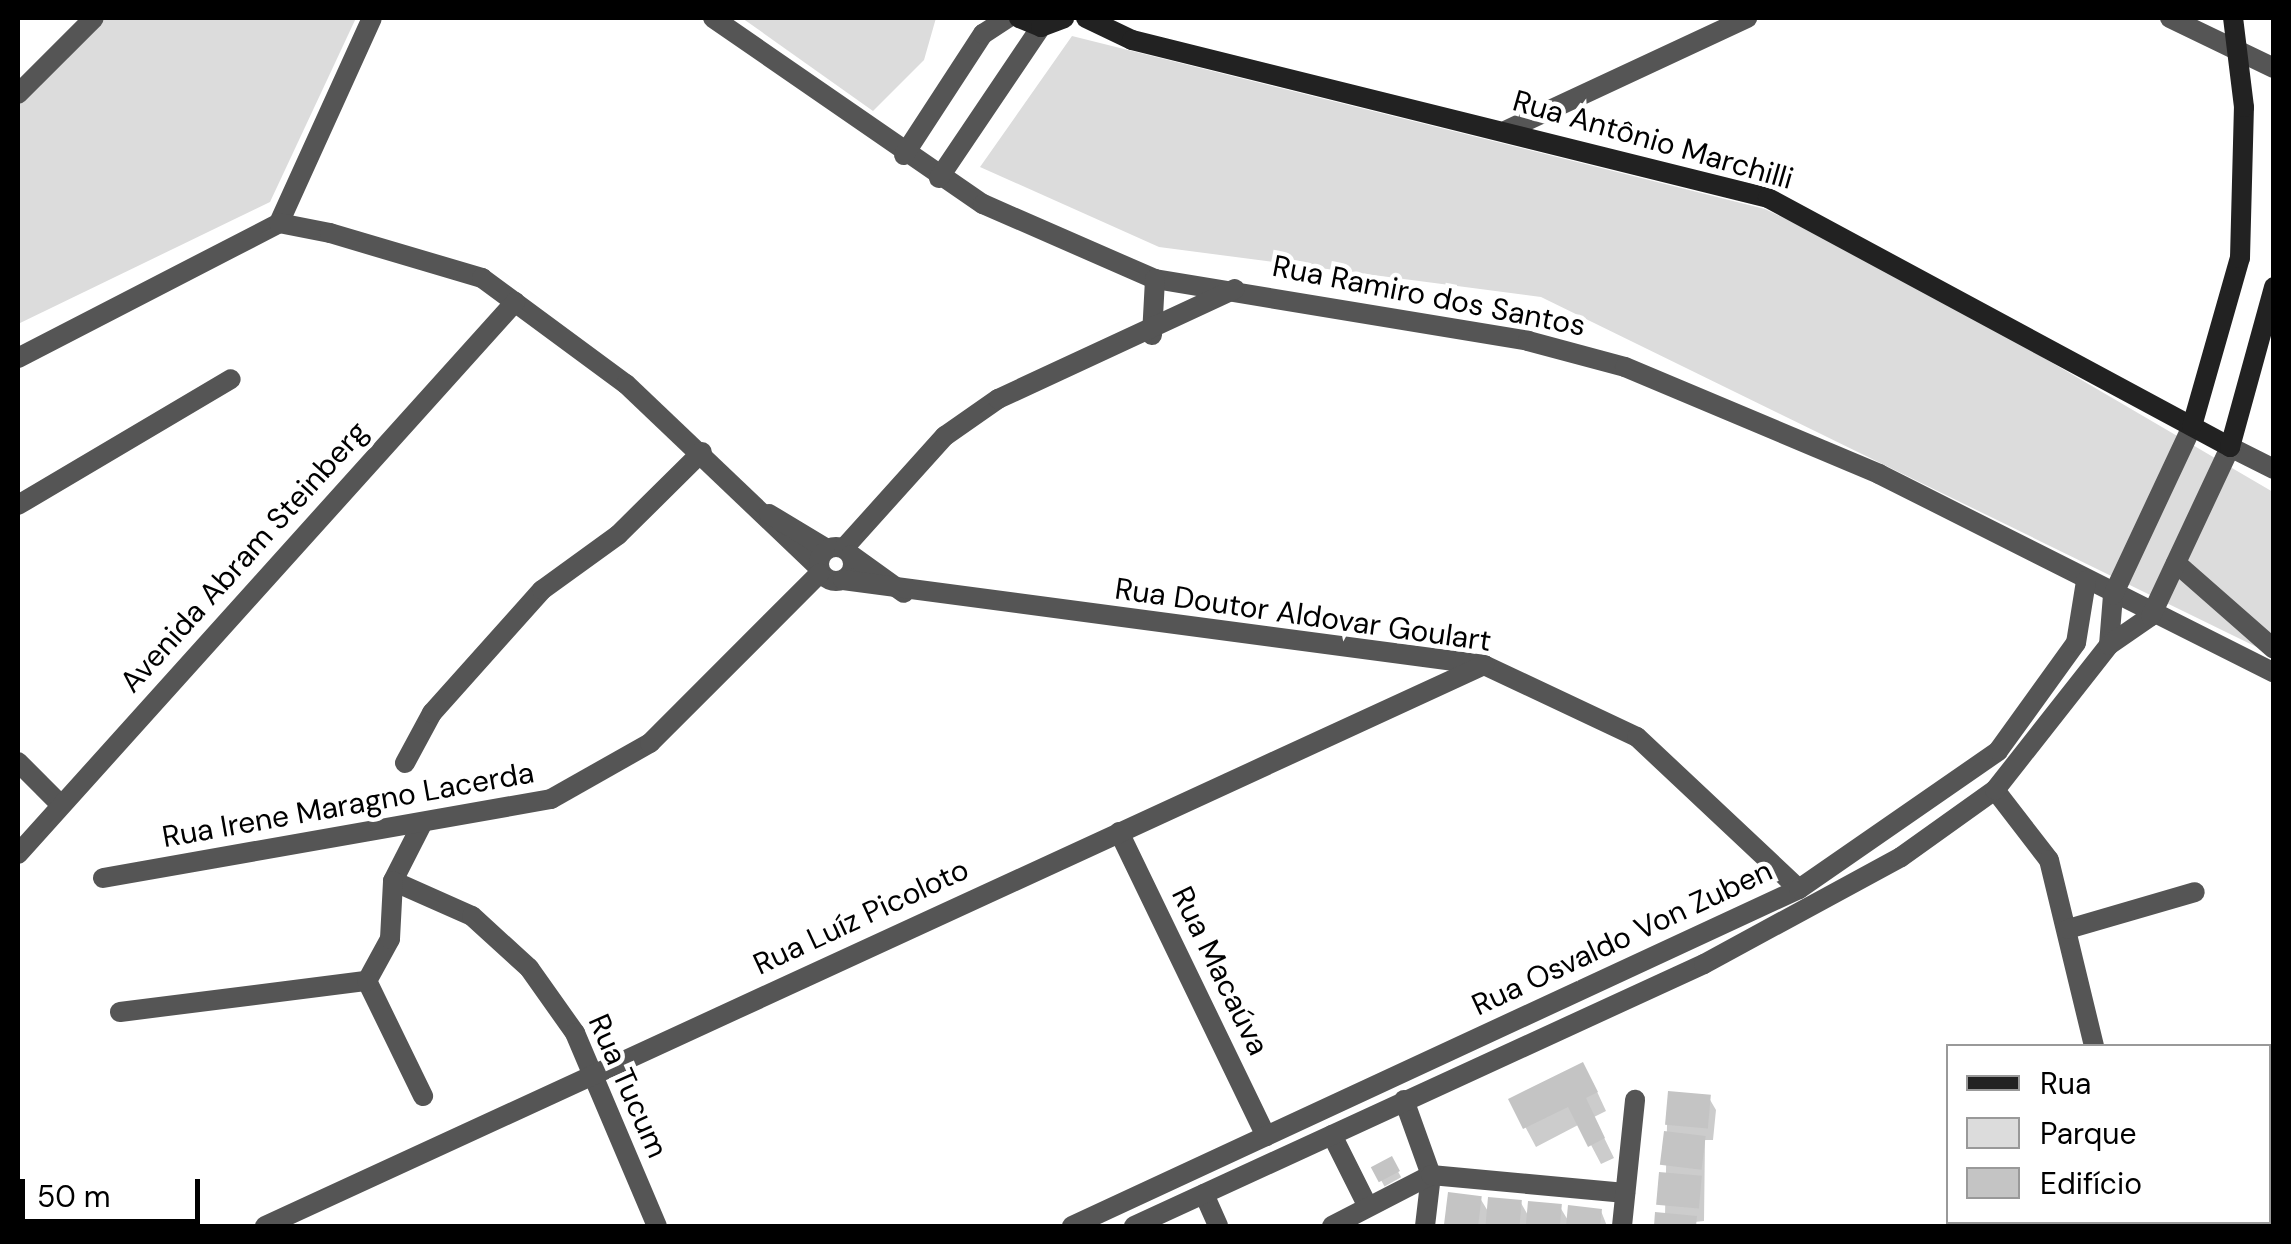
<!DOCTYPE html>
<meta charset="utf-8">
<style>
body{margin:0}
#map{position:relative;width:2291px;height:1244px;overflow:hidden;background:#fff;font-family:"DM Sans",sans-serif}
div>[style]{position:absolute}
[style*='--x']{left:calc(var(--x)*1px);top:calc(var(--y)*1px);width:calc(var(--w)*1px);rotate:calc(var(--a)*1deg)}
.green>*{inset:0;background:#dcdcdc}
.shadow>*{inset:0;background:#0003;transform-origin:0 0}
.building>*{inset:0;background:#c4c4c4;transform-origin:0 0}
.street>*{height:20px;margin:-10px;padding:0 10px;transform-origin:10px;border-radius:10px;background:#555}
.street>.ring{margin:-10px;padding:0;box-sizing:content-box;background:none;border:20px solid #555;border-radius:50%}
.secondary>*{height:20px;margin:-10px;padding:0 10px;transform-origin:10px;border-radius:10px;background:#222}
span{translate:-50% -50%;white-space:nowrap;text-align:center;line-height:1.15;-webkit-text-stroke:9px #fff;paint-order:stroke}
.street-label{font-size:30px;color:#000}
.frame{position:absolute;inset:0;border:20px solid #000;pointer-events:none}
.legend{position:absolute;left:1946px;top:1044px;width:325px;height:180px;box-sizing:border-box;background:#fff;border:2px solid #999;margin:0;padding:12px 18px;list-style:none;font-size:30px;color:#000}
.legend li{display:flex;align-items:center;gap:20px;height:50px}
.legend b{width:50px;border:2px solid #999}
.scale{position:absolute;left:20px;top:1179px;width:180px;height:45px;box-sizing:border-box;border:5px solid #000;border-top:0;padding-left:12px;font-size:30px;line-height:35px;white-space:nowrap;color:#000;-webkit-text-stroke:8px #fff;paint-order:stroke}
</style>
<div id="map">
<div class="green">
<i style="clip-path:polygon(102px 18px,356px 18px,270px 202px,18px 324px,18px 103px)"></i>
<i style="clip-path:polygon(742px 18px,936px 18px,924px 60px,873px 111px)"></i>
<i style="clip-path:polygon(1072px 36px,1765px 209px,1895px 271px,2273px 492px,2273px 655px,1541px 297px,1159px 247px,980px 167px)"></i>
</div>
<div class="shadow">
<i style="clip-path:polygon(1593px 1083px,1606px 1111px,1594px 1117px,1614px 1158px,1601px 1164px,1580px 1124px,1536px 1147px,1511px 1100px)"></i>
<i style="clip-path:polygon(1709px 1098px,1716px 1110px,1713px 1140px,1705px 1140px,1704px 1221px,1656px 1226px,1665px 1215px,1667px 1125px)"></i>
<i style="left:1391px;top:1159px;width:21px;height:19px;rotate:61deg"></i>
<i style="clip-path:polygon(1450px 1195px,1480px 1198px,1489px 1213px,1521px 1203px,1529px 1217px,1560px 1207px,1569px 1222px,1601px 1211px,1607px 1226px,1447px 1226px)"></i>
</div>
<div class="building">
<i style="clip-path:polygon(1583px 1062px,1598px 1092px,1586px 1098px,1605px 1138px,1588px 1147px,1568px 1107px,1523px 1129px,1508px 1099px)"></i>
<i style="left:1668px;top:1091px;width:43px;height:34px;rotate:5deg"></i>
<i style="left:1664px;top:1131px;width:42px;height:34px;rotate:7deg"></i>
<i style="left:1392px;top:1156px;width:17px;height:24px;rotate:62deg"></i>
<i style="left:1659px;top:1172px;width:43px;height:33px;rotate:5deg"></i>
<i style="left:1448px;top:1192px;width:34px;height:34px;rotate:7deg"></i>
<i style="left:1488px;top:1197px;width:34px;height:29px;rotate:5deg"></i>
<i style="left:1528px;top:1201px;width:34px;height:25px;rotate:5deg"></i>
<i style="clip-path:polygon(1568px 1205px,1602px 1209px,1600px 1226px,1566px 1226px)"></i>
<i style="clip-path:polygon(1655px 1212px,1697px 1216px,1696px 1226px,1654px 1226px)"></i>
</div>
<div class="street">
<i style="--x:713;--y:18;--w:328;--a:34.6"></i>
<i style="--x:983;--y:204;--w:188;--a:23.6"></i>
<i style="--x:1155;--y:279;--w:378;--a:9.4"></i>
<i style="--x:1528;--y:341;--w:100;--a:15"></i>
<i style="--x:1625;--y:367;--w:276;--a:22.8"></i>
<i style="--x:1879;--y:474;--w:442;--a:26.7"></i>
<i style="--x:2170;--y:18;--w:115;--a:25.7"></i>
<i style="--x:18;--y:94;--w:107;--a:-45"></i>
<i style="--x:1507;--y:130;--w:265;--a:-25"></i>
<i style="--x:904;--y:155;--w:145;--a:-56.9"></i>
<i style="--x:983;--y:34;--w:30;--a:-33"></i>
<i style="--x:939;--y:178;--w:182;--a:-56"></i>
<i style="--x:279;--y:223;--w:225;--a:-65.6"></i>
<i style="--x:1152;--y:335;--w:56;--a:-86.9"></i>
<i style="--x:18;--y:358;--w:294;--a:-27.3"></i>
<i style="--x:279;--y:223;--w:52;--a:11.1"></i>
<i style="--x:330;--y:233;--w:159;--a:16.5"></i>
<i style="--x:482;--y:278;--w:179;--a:36.4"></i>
<i style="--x:626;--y:384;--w:265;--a:43.6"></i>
<i style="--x:18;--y:505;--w:247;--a:-30.6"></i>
<i style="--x:769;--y:514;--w:68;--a:31.1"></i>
<i class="ring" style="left:819px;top:547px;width:14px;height:14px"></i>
<i style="--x:844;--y:548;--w:151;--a:-48"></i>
<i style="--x:945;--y:436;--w:65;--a:-34.9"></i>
<i style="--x:998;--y:399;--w:261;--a:-24.9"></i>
<i style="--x:851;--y:555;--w:65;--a:35.6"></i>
<i style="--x:2176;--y:563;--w:130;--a:41.3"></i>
<i style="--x:843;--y:580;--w:647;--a:7.55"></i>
<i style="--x:1484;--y:665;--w:169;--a:25.2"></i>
<i style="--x:1637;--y:737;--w:222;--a:43.2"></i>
<i style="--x:2109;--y:645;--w:50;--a:-85.4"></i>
<i style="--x:2113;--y:595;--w:187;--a:-64.9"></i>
<i style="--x:18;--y:762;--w:59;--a:45"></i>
<i style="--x:405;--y:763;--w:57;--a:-61.6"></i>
<i style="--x:432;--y:713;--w:165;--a:-48.2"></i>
<i style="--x:542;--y:590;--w:94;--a:-35.9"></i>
<i style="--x:618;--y:535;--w:118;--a:-44.7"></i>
<i style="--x:1995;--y:790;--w:88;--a:52.4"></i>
<i style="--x:2049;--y:860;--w:191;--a:76.4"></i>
<i style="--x:422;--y:824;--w:64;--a:117"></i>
<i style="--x:393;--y:881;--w:86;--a:23.9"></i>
<i style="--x:472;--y:916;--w:77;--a:42.4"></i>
<i style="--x:529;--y:968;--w:80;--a:54.7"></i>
<i style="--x:575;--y:1033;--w:210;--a:67"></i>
<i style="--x:1119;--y:832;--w:338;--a:64.2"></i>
<i style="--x:18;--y:854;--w:743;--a:-48"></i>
<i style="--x:103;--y:878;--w:455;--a:-10"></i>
<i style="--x:551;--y:799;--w:114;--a:-29.5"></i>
<i style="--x:650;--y:743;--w:240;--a:-45"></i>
<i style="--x:2068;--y:929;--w:132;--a:-16.2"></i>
<i style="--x:367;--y:981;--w:128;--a:64"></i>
<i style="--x:120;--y:1012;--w:249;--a:-7.2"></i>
<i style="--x:367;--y:981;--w:48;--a:-61.3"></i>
<i style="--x:390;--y:939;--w:58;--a:-87"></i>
<i style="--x:1404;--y:1100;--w:80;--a:70.2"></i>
<i style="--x:1431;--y:1175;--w:51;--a:96.7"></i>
<i style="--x:1332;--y:1135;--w:80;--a:63.4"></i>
<i style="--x:1204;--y:1194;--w:35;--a:66"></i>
<i style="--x:2129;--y:1222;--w:4;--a:76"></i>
<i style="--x:265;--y:1226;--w:1342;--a:-24.71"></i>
<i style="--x:1072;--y:1226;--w:801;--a:-24.87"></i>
<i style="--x:1799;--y:889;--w:242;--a:-34.7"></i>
<i style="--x:1998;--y:751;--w:133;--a:-54.2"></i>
<i style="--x:2076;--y:643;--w:63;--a:-80.8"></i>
<i style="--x:1134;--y:1226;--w:627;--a:-24.69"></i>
<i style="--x:1704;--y:964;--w:224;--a:-28.5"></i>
<i style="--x:1901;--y:857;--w:115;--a:-35.5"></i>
<i style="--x:1995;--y:790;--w:184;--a:-51.8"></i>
<i style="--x:2109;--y:645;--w:51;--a:-34.6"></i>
<i style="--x:2151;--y:616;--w:187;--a:-64.9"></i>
<i style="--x:2230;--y:447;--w:49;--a:26.6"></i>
<i style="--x:1332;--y:1226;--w:111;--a:-27.3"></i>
<i style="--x:1431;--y:1175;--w:195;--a:5.3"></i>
<i style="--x:1622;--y:1226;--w:127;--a:-84.1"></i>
</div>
<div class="secondary">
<i style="--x:1019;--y:18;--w:24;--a:22"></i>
<i style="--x:1041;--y:27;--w:25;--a:-21"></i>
<i style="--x:1086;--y:18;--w:51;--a:25.6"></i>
<i style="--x:1132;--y:40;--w:655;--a:13.95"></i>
<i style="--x:1768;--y:198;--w:525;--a:28.32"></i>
<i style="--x:2230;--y:447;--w:166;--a:-74.6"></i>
<i style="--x:2192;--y:426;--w:175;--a:-74.1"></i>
<i style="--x:2240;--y:258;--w:151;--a:-88.5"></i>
<i style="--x:2244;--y:107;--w:90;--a:-97"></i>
</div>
<div class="street-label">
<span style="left:1653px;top:140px;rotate:16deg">Rua Antônio Marchilli</span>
<span style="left:1429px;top:296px;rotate:11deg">Rua Ramiro dos Santos</span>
<span style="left:244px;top:557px;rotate:-48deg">Avenida Abram Steinberg</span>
<span style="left:1303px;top:615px;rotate:8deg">Rua Doutor Aldovar Goulart</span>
<span style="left:348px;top:805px;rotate:-10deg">Rua Irene Maragno Lacerda</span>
<span style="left:861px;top:917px;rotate:-25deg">Rua Luíz Picoloto</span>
<span style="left:1622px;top:938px;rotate:-25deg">Rua Osvaldo Von Zuben</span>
<span style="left:1220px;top:971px;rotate:64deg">Rua Macaúva</span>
<span style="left:628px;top:1086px;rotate:66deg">Rua Tucum</span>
</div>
<div class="frame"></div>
<ul class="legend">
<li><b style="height:12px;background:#222"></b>Rua</li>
<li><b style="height:28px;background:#dcdcdc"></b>Parque</li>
<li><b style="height:28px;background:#c4c4c4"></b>Edifício</li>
</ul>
<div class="scale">50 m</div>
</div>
